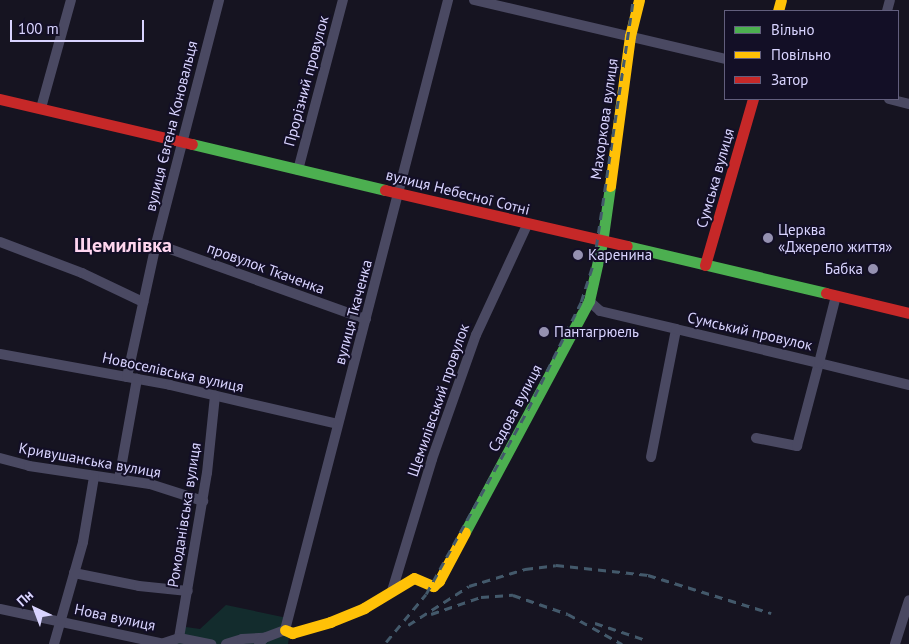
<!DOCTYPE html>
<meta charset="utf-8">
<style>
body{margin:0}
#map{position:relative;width:909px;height:644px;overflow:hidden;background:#161421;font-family:"PT Sans",sans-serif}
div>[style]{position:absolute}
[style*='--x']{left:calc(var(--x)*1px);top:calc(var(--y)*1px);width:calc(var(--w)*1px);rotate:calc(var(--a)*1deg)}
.green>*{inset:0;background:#132c2d}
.street>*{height:10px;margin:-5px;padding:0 5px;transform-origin:5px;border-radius:5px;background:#4a4962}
.fast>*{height:11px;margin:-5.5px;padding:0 5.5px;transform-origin:5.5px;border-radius:5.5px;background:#4caf50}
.slow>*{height:11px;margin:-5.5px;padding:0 5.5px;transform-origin:5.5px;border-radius:5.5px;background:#ffc107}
.jam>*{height:11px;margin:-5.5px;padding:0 5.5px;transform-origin:5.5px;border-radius:5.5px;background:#c62828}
.rail>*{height:2.5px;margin-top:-1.25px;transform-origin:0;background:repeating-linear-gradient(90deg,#43596b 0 8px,transparent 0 14px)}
.dots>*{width:14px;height:14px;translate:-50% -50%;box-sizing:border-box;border:2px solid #130f26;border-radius:50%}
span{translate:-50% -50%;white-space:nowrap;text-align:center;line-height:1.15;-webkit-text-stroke:4px #130f26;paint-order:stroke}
.street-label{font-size:15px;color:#d9d4ff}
.poi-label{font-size:15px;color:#d9d4ff}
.left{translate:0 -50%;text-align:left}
.right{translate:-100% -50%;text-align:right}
.district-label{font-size:20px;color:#ffd6f0;font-weight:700}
.legend{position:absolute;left:724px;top:10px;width:175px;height:90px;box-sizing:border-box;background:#130f26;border:1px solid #625e7d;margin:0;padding:6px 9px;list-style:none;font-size:15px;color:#d9d4ff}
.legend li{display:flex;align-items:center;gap:10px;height:25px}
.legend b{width:25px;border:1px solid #625e7d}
.north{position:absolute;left:10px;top:584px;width:50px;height:50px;-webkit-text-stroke:4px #130f26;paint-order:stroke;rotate:317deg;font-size:14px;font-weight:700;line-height:20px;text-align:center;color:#d9d4ff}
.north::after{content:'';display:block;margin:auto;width:18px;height:22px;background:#d9d4ff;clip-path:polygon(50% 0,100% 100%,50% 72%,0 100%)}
.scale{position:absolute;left:10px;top:20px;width:134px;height:22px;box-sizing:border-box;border:2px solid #d9d4ff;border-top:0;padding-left:6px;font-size:15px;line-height:18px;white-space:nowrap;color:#d9d4ff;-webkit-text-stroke:4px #130f26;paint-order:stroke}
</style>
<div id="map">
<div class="green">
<i style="clip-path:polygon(226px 605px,292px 619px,288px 644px,172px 644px,179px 626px,200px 629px)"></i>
</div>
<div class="street">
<i style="--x:474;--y:0;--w:258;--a:13.2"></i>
<i style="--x:887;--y:11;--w:11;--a:-75"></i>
<i style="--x:889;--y:99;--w:21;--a:14"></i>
<i style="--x:41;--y:108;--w:112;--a:-74.5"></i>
<i style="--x:298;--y:170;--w:176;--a:-75.2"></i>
<i style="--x:0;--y:242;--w:88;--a:20.7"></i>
<i style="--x:82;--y:273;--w:68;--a:25.4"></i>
<i style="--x:156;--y:244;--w:223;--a:19.7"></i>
<i style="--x:589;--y:301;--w:15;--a:42"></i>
<i style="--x:600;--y:311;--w:78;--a:13.3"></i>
<i style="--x:0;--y:354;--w:173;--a:10.3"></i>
<i style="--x:170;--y:385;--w:172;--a:13.1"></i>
<i style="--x:127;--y:377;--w:136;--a:-77.7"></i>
<i style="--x:156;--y:244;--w:252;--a:-75.5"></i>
<i style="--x:756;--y:438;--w:42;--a:11"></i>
<i style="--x:797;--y:446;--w:86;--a:-75.2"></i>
<i style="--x:819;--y:363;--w:93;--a:13.7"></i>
<i style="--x:651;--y:457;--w:130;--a:-78.9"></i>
<i style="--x:676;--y:329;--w:147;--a:13.4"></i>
<i style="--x:819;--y:363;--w:69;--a:-75.8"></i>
<i style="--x:0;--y:458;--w:30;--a:15"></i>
<i style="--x:29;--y:466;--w:122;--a:8.5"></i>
<i style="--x:150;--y:484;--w:56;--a:17.8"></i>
<i style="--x:119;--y:479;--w:102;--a:-79.8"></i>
<i style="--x:74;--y:573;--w:66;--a:11.3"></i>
<i style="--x:139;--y:586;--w:49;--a:5.8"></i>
<i style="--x:392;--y:591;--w:138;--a:-73.1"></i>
<i style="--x:432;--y:459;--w:132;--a:-70.5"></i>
<i style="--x:476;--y:335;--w:121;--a:-65.1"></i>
<i style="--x:0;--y:609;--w:169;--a:12"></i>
<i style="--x:179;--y:638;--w:167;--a:-80.4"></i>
<i style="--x:207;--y:473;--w:78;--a:-84.1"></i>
<i style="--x:164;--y:643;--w:16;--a:-18"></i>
<i style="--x:179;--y:638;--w:33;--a:11"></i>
<i style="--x:54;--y:644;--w:106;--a:-74.1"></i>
<i style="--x:83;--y:542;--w:66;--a:-80.4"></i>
<i style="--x:226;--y:644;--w:17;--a:-17"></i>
<i style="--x:242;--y:639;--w:22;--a:-3"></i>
<i style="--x:259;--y:644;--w:8;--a:-50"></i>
<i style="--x:264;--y:638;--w:22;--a:-21"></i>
<i style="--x:285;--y:630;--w:651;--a:-75.49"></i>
<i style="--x:895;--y:644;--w:46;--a:-72.3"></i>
</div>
<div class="fast">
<i style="--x:192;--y:144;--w:198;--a:13.4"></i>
<i style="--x:627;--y:246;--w:204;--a:13.3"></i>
<i style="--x:465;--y:532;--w:262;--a:-61.8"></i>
<i style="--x:589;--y:301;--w:59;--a:-77.4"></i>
<i style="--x:602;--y:243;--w:58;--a:-82"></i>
</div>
<div class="slow">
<i style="--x:778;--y:11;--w:11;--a:-75"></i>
<i style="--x:610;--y:186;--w:151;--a:-82.4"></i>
<i style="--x:630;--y:36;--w:37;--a:-76"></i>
<i style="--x:285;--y:630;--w:8;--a:23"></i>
<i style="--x:292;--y:633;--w:40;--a:-16"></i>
<i style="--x:330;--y:622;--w:37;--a:-22"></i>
<i style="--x:364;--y:608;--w:58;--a:-31"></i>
<i style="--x:414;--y:578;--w:21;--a:23"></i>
<i style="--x:433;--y:586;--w:8;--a:-40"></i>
<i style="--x:439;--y:581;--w:55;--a:-62"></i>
</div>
<div class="jam">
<i style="--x:0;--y:99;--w:197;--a:13.2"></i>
<i style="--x:385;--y:190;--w:248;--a:13"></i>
<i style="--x:705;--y:265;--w:173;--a:-73.9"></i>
<i style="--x:826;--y:293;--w:85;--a:13.5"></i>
</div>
<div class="rail">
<i style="--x:431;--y:614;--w:53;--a:-18.8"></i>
<i style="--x:481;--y:597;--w:32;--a:-4"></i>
<i style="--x:513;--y:595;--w:58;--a:19.1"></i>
<i style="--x:568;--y:614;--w:62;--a:29.1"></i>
<i style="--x:595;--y:623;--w:51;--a:18.4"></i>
<i style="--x:408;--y:625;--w:72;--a:-32.6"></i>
<i style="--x:469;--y:586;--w:59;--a:-16.9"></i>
<i style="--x:525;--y:569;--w:31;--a:-7"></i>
<i style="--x:556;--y:565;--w:93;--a:6.2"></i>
<i style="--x:648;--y:575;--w:129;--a:17.2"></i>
<i style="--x:386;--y:642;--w:62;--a:-50.2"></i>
<i style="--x:426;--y:594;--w:211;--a:-61.1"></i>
<i style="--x:528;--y:409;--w:119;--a:-63.6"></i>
<i style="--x:581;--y:302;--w:43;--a:-72.4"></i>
<i style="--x:594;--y:261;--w:264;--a:-81.5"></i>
</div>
<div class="dots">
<i style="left:768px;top:238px;background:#9591b1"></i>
<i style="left:578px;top:255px;background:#9591b1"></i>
<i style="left:873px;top:269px;background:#9591b1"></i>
<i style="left:544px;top:332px;background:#9591b1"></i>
</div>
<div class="street-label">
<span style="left:306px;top:81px;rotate:-75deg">Прорізний провулок</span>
<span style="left:604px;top:119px;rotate:-82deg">Махоркова вулиця</span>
<span style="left:171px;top:126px;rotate:-76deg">вулиця Євгена Коновальця</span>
<span style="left:715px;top:178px;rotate:-74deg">Сумська вулиця</span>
<span style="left:458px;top:192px;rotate:14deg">вулиця Небесної Сотні</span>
<span style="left:266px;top:268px;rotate:20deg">провулок Ткаченка</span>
<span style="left:353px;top:312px;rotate:-75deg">вулиця Ткаченка</span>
<span style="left:750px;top:331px;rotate:13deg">Сумський провулок</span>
<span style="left:173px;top:372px;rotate:12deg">Новоселівська вулиця</span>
<span style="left:438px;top:400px;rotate:-71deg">Щемилівський провулок</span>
<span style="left:515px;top:408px;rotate:-62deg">Садова вулиця</span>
<span style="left:90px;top:460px;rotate:10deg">Кривушанська вулиця</span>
<span style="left:184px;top:515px;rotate:-81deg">Ромоданівська вулиця</span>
<span style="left:115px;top:617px;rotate:12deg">Нова вулиця</span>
</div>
<div class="poi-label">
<span class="left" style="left:778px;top:238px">Церква<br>«Джерело життя»</span>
<span class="left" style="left:588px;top:255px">Каренина</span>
<span class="right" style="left:863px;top:269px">Бабка</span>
<span class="left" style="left:554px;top:332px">Пантагрюель</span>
</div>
<div class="district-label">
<span style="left:123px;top:245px">Щемилівка</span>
</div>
<ul class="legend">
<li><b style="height:6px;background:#4caf50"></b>Вільно</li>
<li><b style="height:6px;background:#ffc107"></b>Повільно</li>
<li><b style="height:6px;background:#c62828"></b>Затор</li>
</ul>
<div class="north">Пн</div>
<div class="scale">100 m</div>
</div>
